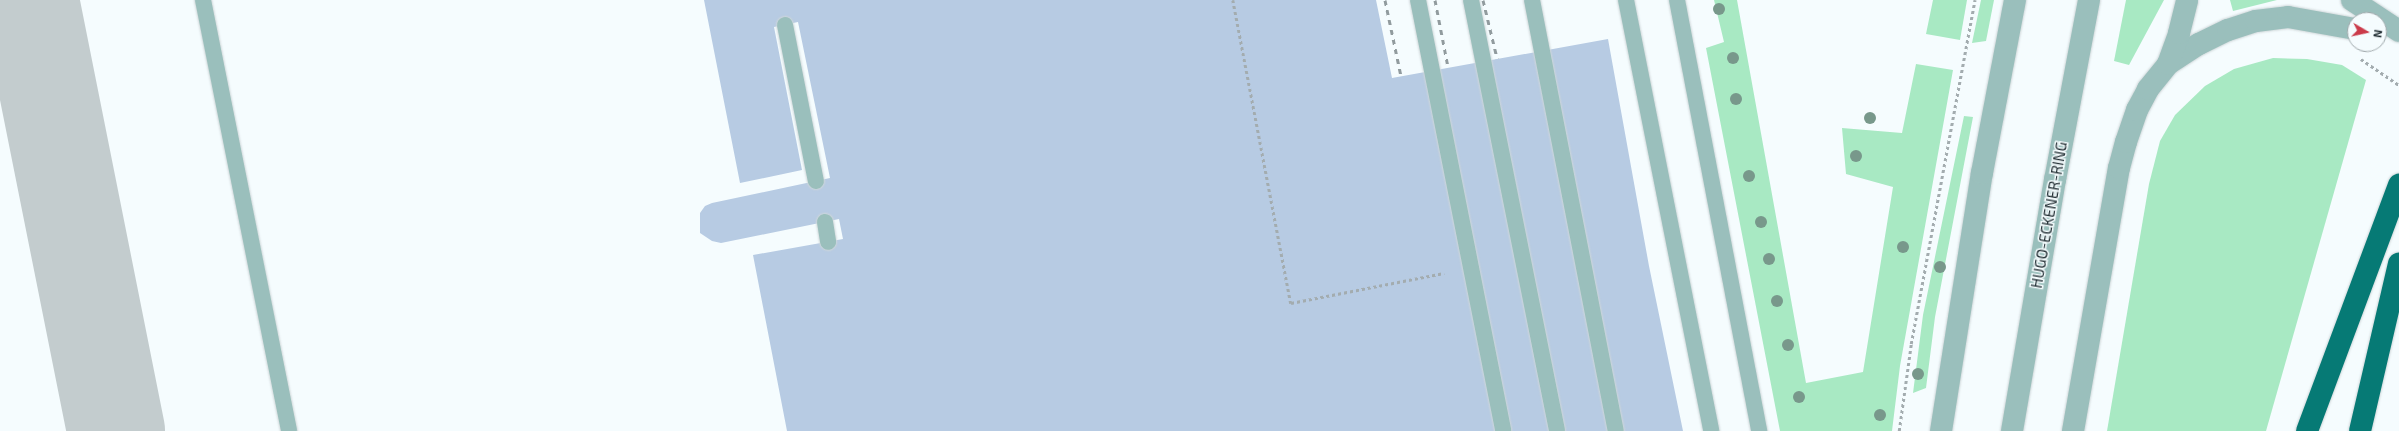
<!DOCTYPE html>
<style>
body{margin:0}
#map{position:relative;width:2399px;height:431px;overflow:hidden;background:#f5fcfe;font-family:"Exo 2",sans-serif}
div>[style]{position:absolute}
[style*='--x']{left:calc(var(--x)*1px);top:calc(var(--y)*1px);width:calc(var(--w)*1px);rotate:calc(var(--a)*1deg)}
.green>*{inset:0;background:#a8e9c3}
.taxiway>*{height:98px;margin:-49px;padding:0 49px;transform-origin:49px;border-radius:49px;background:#c3ccce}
.building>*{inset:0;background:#b7cbe3}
.path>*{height:2.5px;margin-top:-1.25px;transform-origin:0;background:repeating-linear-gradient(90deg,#a3acaf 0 3px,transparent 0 6px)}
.roads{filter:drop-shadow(0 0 1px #cfd7d9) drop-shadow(0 0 1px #cfd7d9)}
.service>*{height:16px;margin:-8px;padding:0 8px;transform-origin:8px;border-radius:8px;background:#9abfbc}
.tertiary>*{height:22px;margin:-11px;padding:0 11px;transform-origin:11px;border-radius:11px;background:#9abfbc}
.motorway>*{height:22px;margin:-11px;padding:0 11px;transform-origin:11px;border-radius:11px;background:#067a75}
.rail>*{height:3px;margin-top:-1.5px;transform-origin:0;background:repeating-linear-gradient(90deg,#919b9e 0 5px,transparent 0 10px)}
.bridges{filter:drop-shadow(0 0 1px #cfd7d9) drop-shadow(0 0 1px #cfd7d9)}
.service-bridge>*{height:16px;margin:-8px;padding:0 8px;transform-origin:8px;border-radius:8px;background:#9abfbc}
.trees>*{width:12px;height:12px;margin:-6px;border-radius:50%;background:#78988b}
span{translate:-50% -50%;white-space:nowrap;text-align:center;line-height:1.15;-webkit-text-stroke:3px #f5fcfe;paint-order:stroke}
.street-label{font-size:15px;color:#202d32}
.north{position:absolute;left:2347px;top:12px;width:40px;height:40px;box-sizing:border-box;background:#f5fcfe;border:1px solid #a0a9ac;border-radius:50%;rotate:99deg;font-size:11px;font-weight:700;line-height:16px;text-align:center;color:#202d32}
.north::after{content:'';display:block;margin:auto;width:14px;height:18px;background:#cb3b4a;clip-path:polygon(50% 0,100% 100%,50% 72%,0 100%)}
</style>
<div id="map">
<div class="green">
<i style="clip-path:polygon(1714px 0,1737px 0,1806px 383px,1863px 372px,1893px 187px,1846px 174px,1842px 128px,1902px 133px,1916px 64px,1953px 70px,1900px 366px,1892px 431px,1780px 431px,1706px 48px,1724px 42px)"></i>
<i style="clip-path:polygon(1933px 0,1967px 0,1960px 40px,1926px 34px)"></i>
<i style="clip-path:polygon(1981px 0,1994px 0,1986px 41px,1972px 43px)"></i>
<i style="clip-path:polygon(2126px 0,2164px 0,2129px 65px,2114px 61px)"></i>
<i style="clip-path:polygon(2230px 0,2277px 0,2233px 11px)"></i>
<i style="clip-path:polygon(2273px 58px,2307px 59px,2342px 65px,2366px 80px,2266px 431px,2107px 431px,2149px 184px,2160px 141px,2175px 115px,2205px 86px,2234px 69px)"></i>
<i style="clip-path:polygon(1964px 116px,1973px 117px,1935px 317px,1926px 388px,1913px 393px,1923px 315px)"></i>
</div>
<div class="taxiway">
<i style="--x:30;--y:0;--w:439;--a:78.7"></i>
</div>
<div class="building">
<i style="clip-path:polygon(704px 0,1376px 0,1392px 78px,1608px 39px,1649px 266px,1683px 431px,787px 431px,753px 255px,843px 239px,839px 219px,721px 243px,712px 241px,700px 233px,700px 213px,705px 206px,712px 203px,830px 178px,798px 22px,774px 27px,802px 170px,740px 183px)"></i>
</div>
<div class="path">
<i style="--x:1233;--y:0;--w:309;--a:79.2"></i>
<i style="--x:1291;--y:303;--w:156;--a:-11.1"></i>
<i style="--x:2361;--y:59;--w:46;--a:34.4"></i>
<i style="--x:1899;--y:431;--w:88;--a:-82.1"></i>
<i style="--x:1911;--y:344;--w:350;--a:-79.5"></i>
</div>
<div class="roads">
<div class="service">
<i style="--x:203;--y:0;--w:439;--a:78.7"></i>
<i style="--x:1626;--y:0;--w:439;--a:78.8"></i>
<i style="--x:785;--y:25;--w:159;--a:78.8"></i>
<i style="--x:825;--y:222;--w:20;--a:81"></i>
</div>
<div class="tertiary">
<i style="--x:2352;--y:0;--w:56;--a:33.4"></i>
<i style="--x:2168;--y:64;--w:37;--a:-33"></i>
<i style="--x:2199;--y:44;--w:32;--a:-26"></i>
<i style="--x:2228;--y:30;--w:29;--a:-18"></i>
<i style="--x:2256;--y:21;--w:32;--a:-7"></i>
<i style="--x:2288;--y:17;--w:68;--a:10.2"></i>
<i style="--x:1941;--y:431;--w:261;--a:-81"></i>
<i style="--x:1982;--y:173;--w:176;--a:-79.2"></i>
<i style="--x:2012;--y:431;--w:255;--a:-80.3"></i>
<i style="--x:2055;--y:180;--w:183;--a:-79.3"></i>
<i style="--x:2073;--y:431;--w:267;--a:-80.1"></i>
<i style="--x:2119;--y:168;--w:27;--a:-75"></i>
<i style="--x:2126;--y:142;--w:34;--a:-71"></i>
<i style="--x:2137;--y:110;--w:24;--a:-62"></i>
<i style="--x:2148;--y:89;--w:32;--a:-51"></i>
<i style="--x:2168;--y:64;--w:33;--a:-70"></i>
<i style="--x:2179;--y:33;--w:34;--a:-76"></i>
</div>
<div class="motorway">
<i style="--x:2307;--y:431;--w:263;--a:-69.5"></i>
<i style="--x:2360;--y:431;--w:172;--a:-76.9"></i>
</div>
</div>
<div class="rail">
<i style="--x:1385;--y:0;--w:78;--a:78.1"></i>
<i style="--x:1435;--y:0;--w:68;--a:79"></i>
<i style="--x:1483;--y:0;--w:60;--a:76.4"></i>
<i style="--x:1538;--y:0;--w:50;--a:78.5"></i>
</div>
<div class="bridges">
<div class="service-bridge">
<i style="--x:1418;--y:0;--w:439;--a:78.8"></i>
<i style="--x:1471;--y:0;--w:439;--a:78.7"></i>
<i style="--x:1532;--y:0;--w:439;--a:79"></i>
<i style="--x:1677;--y:0;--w:439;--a:79.2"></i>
</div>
</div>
<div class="trees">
<i style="left:1719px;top:9px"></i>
<i style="left:1733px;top:58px"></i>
<i style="left:1736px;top:99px"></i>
<i style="left:1870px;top:118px"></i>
<i style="left:1856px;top:156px"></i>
<i style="left:1749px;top:176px"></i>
<i style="left:1761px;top:222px"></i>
<i style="left:1903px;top:247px"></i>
<i style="left:1769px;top:259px"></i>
<i style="left:1940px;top:267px"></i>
<i style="left:1777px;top:301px"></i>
<i style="left:1788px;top:345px"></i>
<i style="left:1918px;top:374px"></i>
<i style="left:1799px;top:397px"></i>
<i style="left:1880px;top:415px"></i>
</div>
<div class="street-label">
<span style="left:2049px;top:215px;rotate:-80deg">HUGO-ECKENER-RING</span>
</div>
<div class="north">N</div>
</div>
